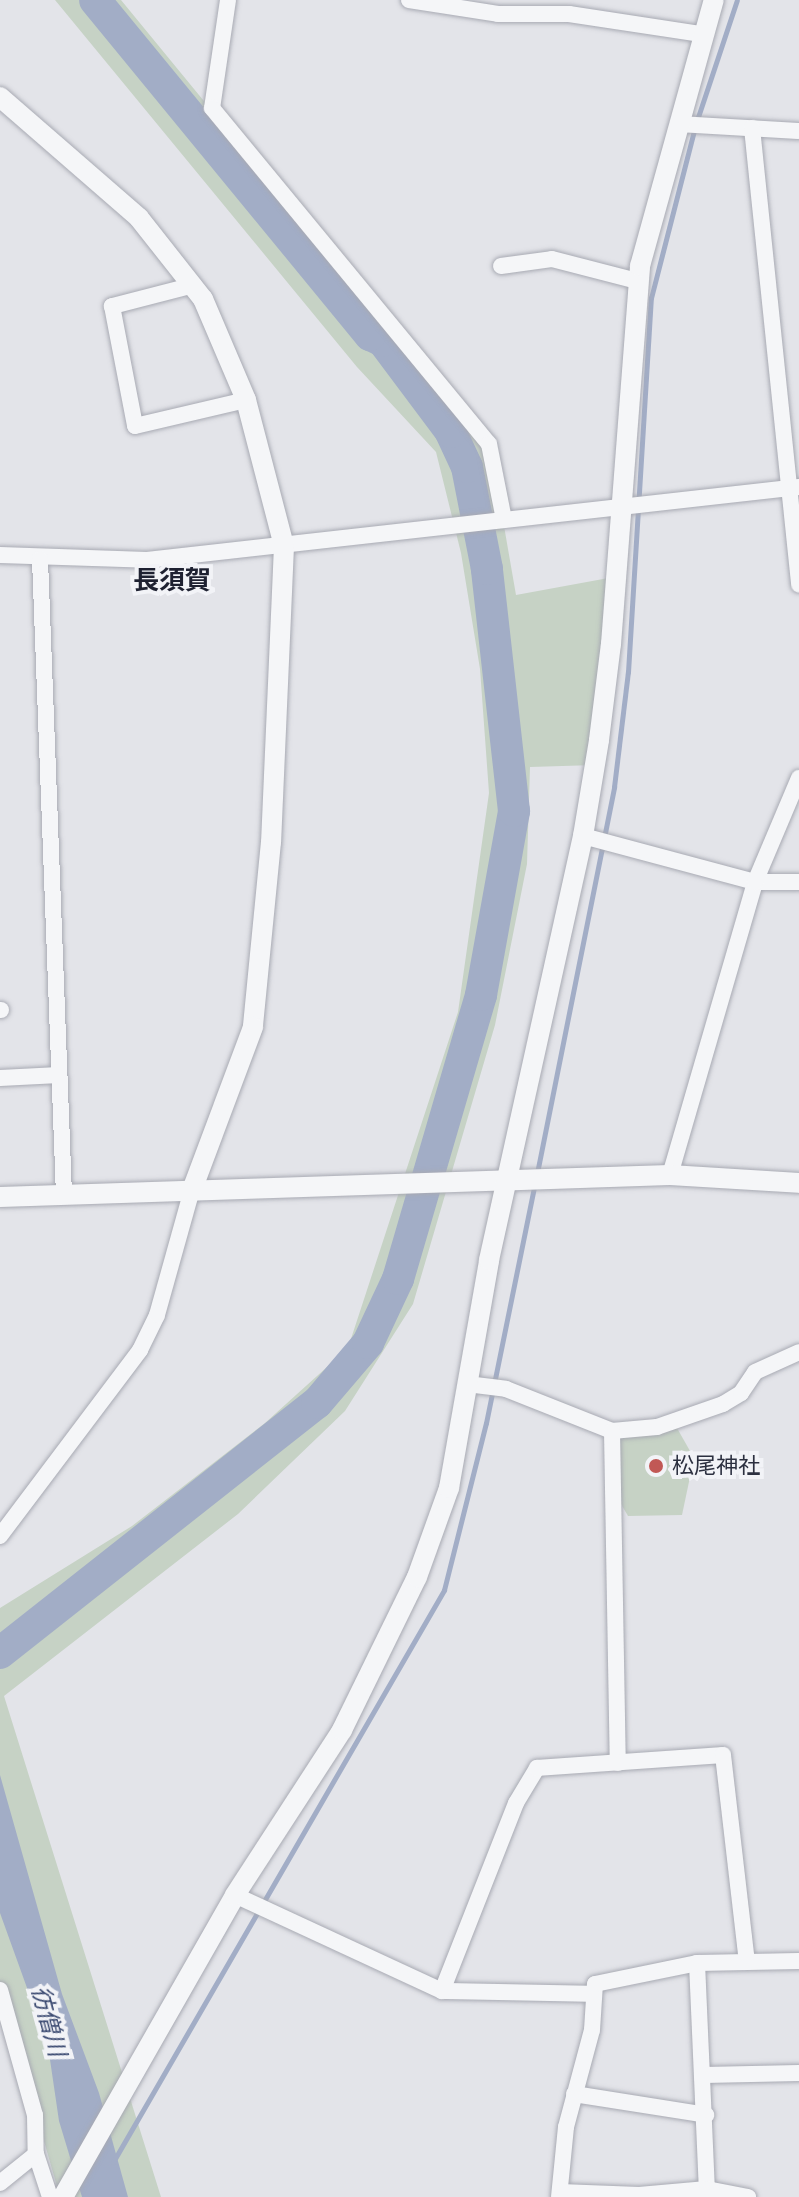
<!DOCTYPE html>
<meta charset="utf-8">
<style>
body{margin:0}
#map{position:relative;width:799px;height:2197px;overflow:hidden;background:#e3e4e9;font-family:Helvetica,"Noto Sans JP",sans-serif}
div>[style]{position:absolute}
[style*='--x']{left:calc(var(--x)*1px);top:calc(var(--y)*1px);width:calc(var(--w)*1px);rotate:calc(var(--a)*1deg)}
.green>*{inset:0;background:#c6d2c5}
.water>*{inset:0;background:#a2adc6}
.stream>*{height:5px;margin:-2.5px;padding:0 2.5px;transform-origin:2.5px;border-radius:2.5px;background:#a2adc6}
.river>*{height:32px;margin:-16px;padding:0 16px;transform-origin:16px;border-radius:16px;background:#a2adc6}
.roads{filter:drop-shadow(0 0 2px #a8aab3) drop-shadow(0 0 2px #a8aab3)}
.minor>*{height:16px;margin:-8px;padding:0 8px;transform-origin:8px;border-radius:8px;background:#f5f6f8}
.tertiary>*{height:20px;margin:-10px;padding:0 10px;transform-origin:10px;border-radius:10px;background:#f5f6f8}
.dots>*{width:22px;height:22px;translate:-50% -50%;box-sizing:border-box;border:4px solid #f2f3f7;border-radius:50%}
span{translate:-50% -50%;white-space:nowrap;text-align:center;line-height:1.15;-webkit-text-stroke:8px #f2f3f7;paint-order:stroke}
.poi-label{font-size:22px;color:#2c3040}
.left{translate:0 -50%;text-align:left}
.water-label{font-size:24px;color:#3a4970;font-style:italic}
.quarter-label{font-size:26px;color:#1e2131;font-weight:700}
</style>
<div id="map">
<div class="green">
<i style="clip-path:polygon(55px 0,121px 0,491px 451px,516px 595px,614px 577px,595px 765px,530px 767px,527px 864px,495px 1025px,413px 1304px,345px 1411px,238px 1514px,4px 1696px,161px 2197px,60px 2197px,0 1987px,0 1608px,132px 1526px,265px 1423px,348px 1348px,458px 1012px,489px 793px,480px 669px,461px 553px,436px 452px,357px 367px)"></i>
<i style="clip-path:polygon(673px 1421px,694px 1458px,682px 1515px,628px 1516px,614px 1492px,612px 1431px)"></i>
</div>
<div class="water">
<i style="clip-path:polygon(0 1775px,62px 1994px,99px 2093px,128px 2197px,82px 2197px,59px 2121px,48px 2046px,0 1913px)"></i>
</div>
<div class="stream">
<i style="--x:697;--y:120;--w:126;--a:-71.6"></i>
<i style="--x:537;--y:1173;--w:394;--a:-78.7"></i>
<i style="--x:614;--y:787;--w:116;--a:-83.1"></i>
<i style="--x:628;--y:672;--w:375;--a:-86.5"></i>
<i style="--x:651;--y:298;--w:173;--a:-75.6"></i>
<i style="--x:113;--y:2162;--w:661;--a:-59.94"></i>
<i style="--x:444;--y:1590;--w:172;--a:-75.9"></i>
<i style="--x:486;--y:1423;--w:245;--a:-78.5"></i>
</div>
<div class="river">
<i style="--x:0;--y:1653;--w:404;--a:-38.3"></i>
<i style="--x:317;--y:1403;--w:79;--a:-49.6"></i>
<i style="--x:368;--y:1343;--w:71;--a:-64.9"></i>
<i style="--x:398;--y:1279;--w:296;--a:-73.7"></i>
<i style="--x:481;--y:995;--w:187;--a:-79.8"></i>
<i style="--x:514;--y:811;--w:244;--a:-96.4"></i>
<i style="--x:487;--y:569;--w:104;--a:-101.1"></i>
<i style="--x:467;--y:467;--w:38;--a:-115"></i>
<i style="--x:451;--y:432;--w:114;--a:-126.8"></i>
<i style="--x:383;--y:341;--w:14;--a:-155"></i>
<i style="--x:370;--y:335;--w:433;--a:-129.4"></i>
</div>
<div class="roads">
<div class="minor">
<i style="--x:228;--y:0;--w:109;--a:98.4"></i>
<i style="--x:212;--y:108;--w:435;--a:50.5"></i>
<i style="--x:489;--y:444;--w:77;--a:78.8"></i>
<i style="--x:409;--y:0;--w:90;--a:8.9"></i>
<i style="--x:498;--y:14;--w:71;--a:0"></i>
<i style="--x:569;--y:14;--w:134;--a:8.6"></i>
<i style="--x:678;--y:124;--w:121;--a:3.3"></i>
<i style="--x:752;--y:128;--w:459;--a:84.1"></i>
<i style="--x:501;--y:266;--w:51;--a:-7.8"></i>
<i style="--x:552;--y:259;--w:88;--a:14.5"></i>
<i style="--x:194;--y:285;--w:85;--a:165.6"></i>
<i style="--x:112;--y:306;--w:122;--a:79.1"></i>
<i style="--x:135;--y:426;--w:114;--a:-13.2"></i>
<i style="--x:0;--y:555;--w:147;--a:1.9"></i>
<i style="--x:147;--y:560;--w:656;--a:-6.39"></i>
<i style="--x:40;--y:559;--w:635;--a:87.84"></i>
<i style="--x:583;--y:836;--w:178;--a:15"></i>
<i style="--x:755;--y:882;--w:44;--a:0"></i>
<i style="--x:0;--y:1010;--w:1;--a:0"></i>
<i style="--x:0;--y:1078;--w:59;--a:-2.9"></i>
<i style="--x:670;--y:1175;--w:305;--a:-73.8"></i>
<i style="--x:755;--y:882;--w:113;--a:-67.1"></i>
<i style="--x:467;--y:1384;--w:39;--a:7"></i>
<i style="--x:506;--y:1389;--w:114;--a:21.6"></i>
<i style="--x:612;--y:1431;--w:45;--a:-5.1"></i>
<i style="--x:657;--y:1427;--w:70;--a:-19.2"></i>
<i style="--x:723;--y:1404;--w:21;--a:-31"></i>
<i style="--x:741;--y:1393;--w:25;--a:-56"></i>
<i style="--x:755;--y:1372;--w:48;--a:-24.4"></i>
<i style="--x:612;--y:1431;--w:332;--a:89"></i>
<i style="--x:0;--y:1536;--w:233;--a:-53"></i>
<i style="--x:140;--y:1350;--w:39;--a:-64"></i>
<i style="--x:157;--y:1315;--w:130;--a:-74.4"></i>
<i style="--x:235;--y:1895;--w:228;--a:24.9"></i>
<i style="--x:442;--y:1991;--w:151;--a:1.1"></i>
<i style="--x:697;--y:1963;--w:226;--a:87.5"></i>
<i style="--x:0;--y:1990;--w:130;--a:74.4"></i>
<i style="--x:35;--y:2115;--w:39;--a:89"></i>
<i style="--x:36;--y:2154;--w:45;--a:72"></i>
<i style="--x:442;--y:1991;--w:202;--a:-68.5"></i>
<i style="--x:516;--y:1803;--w:41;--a:-59"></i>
<i style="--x:537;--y:1768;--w:186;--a:-4"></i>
<i style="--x:723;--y:1755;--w:208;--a:83.4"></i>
<i style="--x:704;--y:2075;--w:95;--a:-1.2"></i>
<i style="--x:574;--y:2094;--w:134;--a:9"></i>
<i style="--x:0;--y:2183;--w:46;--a:-38.9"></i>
<i style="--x:560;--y:2192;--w:79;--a:2.2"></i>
<i style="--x:639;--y:2195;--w:68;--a:-5"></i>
<i style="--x:707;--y:2189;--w:42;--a:11"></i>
<i style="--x:559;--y:2197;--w:70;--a:-84.3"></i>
<i style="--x:566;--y:2127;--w:100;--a:-75"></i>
<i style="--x:592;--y:2030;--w:46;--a:-86.3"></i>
<i style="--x:595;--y:1984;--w:104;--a:-11.6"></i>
<i style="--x:697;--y:1963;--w:102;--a:-1.1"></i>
</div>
<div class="tertiary">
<i style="--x:0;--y:97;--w:184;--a:41"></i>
<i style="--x:139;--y:218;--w:103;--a:51.7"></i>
<i style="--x:203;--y:299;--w:110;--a:66.9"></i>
<i style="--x:246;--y:400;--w:151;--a:75.4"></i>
<i style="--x:284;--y:546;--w:296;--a:92.5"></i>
<i style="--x:271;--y:842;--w:186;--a:95.6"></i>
<i style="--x:253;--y:1027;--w:174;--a:110.5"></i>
<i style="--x:0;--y:1197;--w:670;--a:-1.88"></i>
<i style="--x:670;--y:1175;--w:129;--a:3.5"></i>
<i style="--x:63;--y:2197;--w:348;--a:-60.3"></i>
<i style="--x:235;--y:1895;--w:197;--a:-57"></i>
<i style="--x:342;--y:1730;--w:170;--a:-63.9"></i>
<i style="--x:417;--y:1577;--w:95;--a:-70.2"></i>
<i style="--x:449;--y:1488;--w:231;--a:-80"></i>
<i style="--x:489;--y:1260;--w:434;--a:-77.5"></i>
<i style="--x:583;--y:836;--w:97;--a:-80.5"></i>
<i style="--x:599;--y:740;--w:97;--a:-82.9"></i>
<i style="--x:611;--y:644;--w:379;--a:-85.6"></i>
<i style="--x:640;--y:266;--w:276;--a:-74.5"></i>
</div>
</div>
<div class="dots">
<i style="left:656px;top:1466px;background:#c15855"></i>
</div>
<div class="poi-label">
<span class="left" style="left:672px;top:1466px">松尾神社</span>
</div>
<div class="water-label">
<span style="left:49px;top:2021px;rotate:75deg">彷僧川</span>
</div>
<div class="quarter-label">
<span style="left:172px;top:581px">長須賀</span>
</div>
</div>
